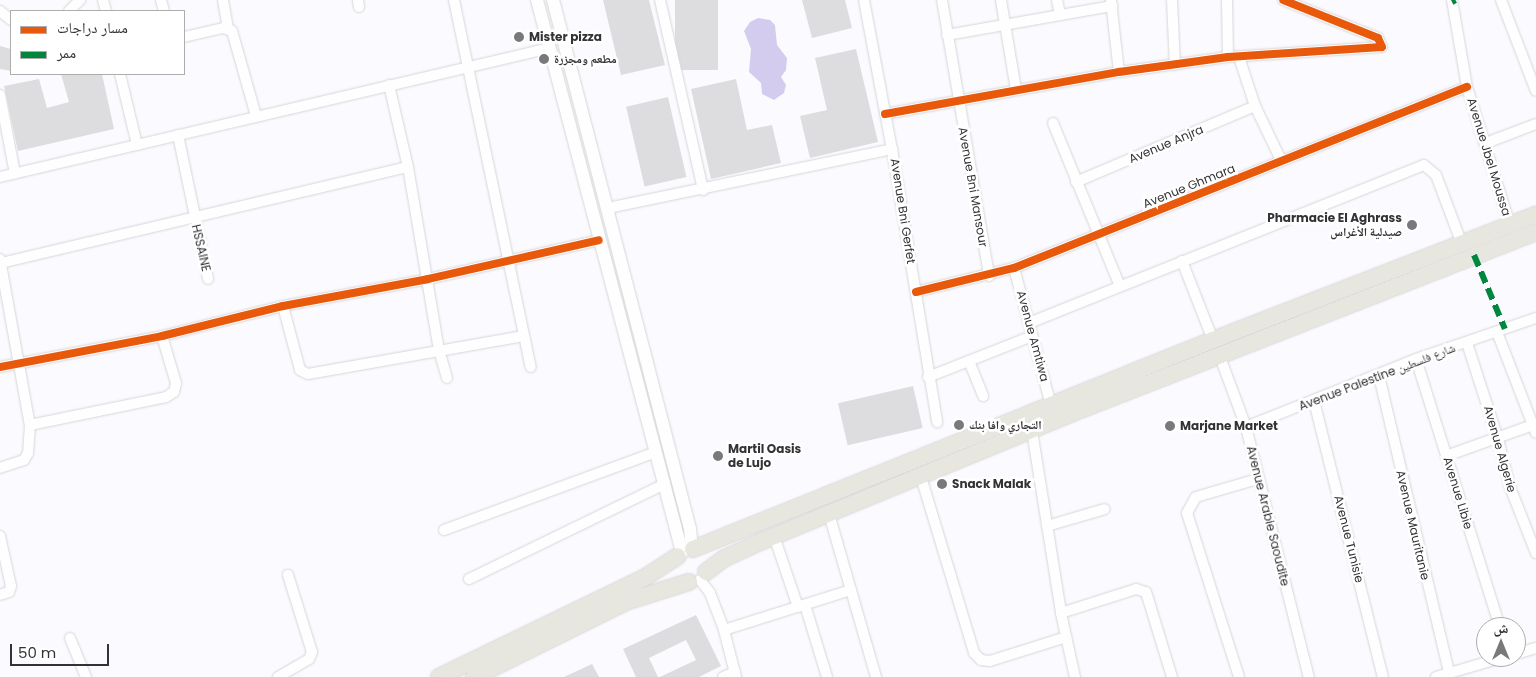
<!DOCTYPE html>
<meta charset="utf-8">
<style>
body{margin:0}
#map{position:relative;width:1536px;height:677px;overflow:hidden;background:#fbfafe;font-family:Poppins,"Noto Naskh Arabic",sans-serif}
div>[style]{position:absolute}
[style*='--x']{left:calc(var(--x)*1px);top:calc(var(--y)*1px);width:calc(var(--w)*1px);rotate:calc(var(--a)*1deg)}
.water>*{inset:0;background:#d4ccef}
.building>*{inset:0;background:#dddcdf;transform-origin:0 0}
.roads{filter:drop-shadow(0 0 1px #d6d6d8) drop-shadow(0 0 1px #d6d6d8)}
.minor>*{height:10px;margin:-5px;padding:0 5px;transform-origin:5px;border-radius:5px;background:#fefeff}
.tertiary>*{height:12px;margin:-6px;padding:0 6px;transform-origin:6px;border-radius:6px;background:#fefeff}
.primary>*{height:16px;margin:-8px;padding:0 8px;transform-origin:8px;border-radius:8px;background:#e7e6df}
.quiet>*{height:6px;margin-top:-3px;transform-origin:0;background:repeating-linear-gradient(90deg,#00873e 0 12px,transparent 0 18px)}
.cycleway>*{height:8px;margin:-4px;padding:0 4px;transform-origin:4px;border-radius:4px;background:#e8590c}
.dots>*{width:14px;height:14px;translate:-50% -50%;box-sizing:border-box;border:2px solid #fff;border-radius:50%}
span{translate:-50% -50%;white-space:nowrap;text-align:center;line-height:1.15;-webkit-text-stroke:5px #fff;paint-order:stroke}
.poi-label{font-size:12px;color:#333235;font-weight:700}
.left{translate:0 -50%;text-align:left}
.right{translate:-100% -50%;text-align:right}
.street-label{font-size:12px;color:#333235}
.legend{position:absolute;left:10px;top:10px;width:175px;height:65px;box-sizing:border-box;background:#fff;border:1px solid #adadae;margin:0;padding:6px 9px;list-style:none;font-size:15px;color:#333235}
.legend li{display:flex;align-items:center;gap:10px;height:25px}
.legend b{width:25px;border:1px solid #adadae}
.north{position:absolute;left:1476px;top:617px;width:50px;height:50px;box-sizing:border-box;background:#fff;border:1px solid #adadae;border-radius:50%;rotate:0deg;font-size:14px;font-weight:700;line-height:20px;text-align:center;color:#333235}
.north::after{content:'';display:block;margin:auto;width:18px;height:22px;background:#79787b;clip-path:polygon(50% 0,100% 100%,50% 72%,0 100%)}
.scale{position:absolute;left:10px;top:644px;width:99px;height:22px;box-sizing:border-box;border:2px solid #333235;border-top:0;padding-left:6px;font-size:15px;line-height:18px;white-space:nowrap;color:#333235;-webkit-text-stroke:4px #fff;paint-order:stroke}
</style>
<div id="map">
<div class="water">
<i style="clip-path:polygon(758px 18px,770px 20px,775px 25px,777px 45px,787px 58px,786px 70px,781px 77px,786px 85px,784px 93px,774px 100px,762px 94px,761px 83px,749px 72px,751px 49px,744px 31px,750px 22px)"></i>
</div>
<div class="building">
<i style="clip-path:polygon(603px 0,649px 0,665px 65px,621px 75px)"></i>
<i style="left:675px;top:0;width:43px;height:70px"></i>
<i style="clip-path:polygon(802px 0,845px 0,852px 28px,812px 38px)"></i>
<i style="clip-path:polygon(0 46px,11px 49px,11px 71px,0 69px)"></i>
<i style="clip-path:polygon(856px 49px,878px 142px,810px 158px,800px 116px,827px 110px,815px 58px)"></i>
<i style="clip-path:polygon(61px 74px,102px 74px,114px 129px,18px 151px,4px 86px,39px 79px,47px 108px,69px 102px)"></i>
<i style="clip-path:polygon(736px 79px,747px 130px,772px 125px,781px 163px,711px 179px,691px 89px)"></i>
<i style="left:668px;top:97px;width:82px;height:43px;rotate:77deg"></i>
<i style="left:913px;top:386px;width:43px;height:77px;rotate:77deg"></i>
<i style="clip-path:polygon(696px 615px,721px 666px,699px 677px,660px 677px,696px 660px,686px 640px,649px 658px,658px 677px,636px 677px,623px 649px)"></i>
<i style="clip-path:polygon(592px 664px,599px 677px,564px 677px)"></i>
</div>
<div class="roads">
<div class="minor">
<i style="--x:103;--y:0;--w:11;--a:75"></i>
<i style="--x:161;--y:0;--w:11;--a:75"></i>
<i style="--x:223;--y:0;--w:28;--a:80"></i>
<i style="--x:358;--y:0;--w:7;--a:82"></i>
<i style="--x:454;--y:0;--w:375;--a:78.2"></i>
<i style="--x:660;--y:0;--w:195;--a:77.2"></i>
<i style="--x:864;--y:0;--w:152;--a:79.4"></i>
<i style="--x:892;--y:149;--w:277;--a:80.6"></i>
<i style="--x:942;--y:0;--w:280;--a:80.3"></i>
<i style="--x:1001;--y:0;--w:91;--a:80.5"></i>
<i style="--x:1057;--y:0;--w:14;--a:78"></i>
<i style="--x:1172;--y:0;--w:65;--a:87.4"></i>
<i style="--x:1227;--y:0;--w:57;--a:89"></i>
<i style="--x:1452;--y:0;--w:88;--a:80.2"></i>
<i style="--x:1467;--y:87;--w:145;--a:72.7"></i>
<i style="--x:1501;--y:0;--w:97;--a:69"></i>
<i style="--x:1111;--y:1;--w:71;--a:83.6"></i>
<i style="--x:0;--y:11;--w:14;--a:39"></i>
<i style="--x:69;--y:11;--w:16;--a:-45"></i>
<i style="--x:947;--y:35;--w:168;--a:-10"></i>
<i style="--x:184;--y:37;--w:40;--a:-13"></i>
<i style="--x:223;--y:28;--w:9;--a:18"></i>
<i style="--x:232;--y:31;--w:88;--a:74.2"></i>
<i style="--x:1239;--y:57;--w:52;--a:71.9"></i>
<i style="--x:1255;--y:106;--w:60;--a:64.3"></i>
<i style="--x:120;--y:74;--w:73;--a:76.5"></i>
<i style="--x:389;--y:85;--w:84;--a:77"></i>
<i style="--x:408;--y:167;--w:186;--a:80.4"></i>
<i style="--x:439;--y:350;--w:29;--a:74"></i>
<i style="--x:0;--y:95;--w:80;--a:79.2"></i>
<i style="--x:885;--y:114;--w:238;--a:-10.2"></i>
<i style="--x:1119;--y:72;--w:110;--a:-7.8"></i>
<i style="--x:1228;--y:57;--w:154;--a:-3.7"></i>
<i style="--x:1382;--y:47;--w:10;--a:-114"></i>
<i style="--x:1378;--y:38;--w:102;--a:-158.2"></i>
<i style="--x:1053;--y:123;--w:176;--a:67.7"></i>
<i style="--x:178;--y:135;--w:147;--a:78.2"></i>
<i style="--x:1486;--y:143;--w:53;--a:-20.8"></i>
<i style="--x:0;--y:177;--w:565;--a:-13.2"></i>
<i style="--x:1076;--y:182;--w:194;--a:-23"></i>
<i style="--x:608;--y:208;--w:290;--a:-11.7"></i>
<i style="--x:0;--y:259;--w:169;--a:79.8"></i>
<i style="--x:30;--y:425;--w:28;--a:94"></i>
<i style="--x:28;--y:453;--w:8;--a:120"></i>
<i style="--x:24;--y:460;--w:25;--a:162"></i>
<i style="--x:1182;--y:261;--w:85;--a:68.6"></i>
<i style="--x:1;--y:263;--w:418;--a:-13.3"></i>
<i style="--x:1014;--y:268;--w:142;--a:74.9"></i>
<i style="--x:916;--y:292;--w:101;--a:-13.8"></i>
<i style="--x:1014;--y:268;--w:488;--a:-21.8"></i>
<i style="--x:283;--y:306;--w:66;--a:75.1"></i>
<i style="--x:300;--y:370;--w:9;--a:27"></i>
<i style="--x:308;--y:374;--w:219;--a:-10"></i>
<i style="--x:1029;--y:323;--w:425;--a:-21.8"></i>
<i style="--x:1424;--y:165;--w:16;--a:40"></i>
<i style="--x:1436;--y:175;--w:74;--a:69.4"></i>
<i style="--x:1497;--y:332;--w:108;--a:68.9"></i>
<i style="--x:1467;--y:343;--w:101;--a:72.1"></i>
<i style="--x:1498;--y:439;--w:49;--a:76"></i>
<i style="--x:1510;--y:487;--w:71;--a:68.5"></i>
<i style="--x:1220;--y:357;--w:75;--a:69.6"></i>
<i style="--x:1246;--y:427;--w:258;--a:75.9"></i>
<i style="--x:1416;--y:359;--w:281;--a:72.6"></i>
<i style="--x:969;--y:361;--w:38;--a:68"></i>
<i style="--x:0;--y:367;--w:165;--a:-10.8"></i>
<i style="--x:162;--y:336;--w:125;--a:-13.9"></i>
<i style="--x:283;--y:306;--w:147;--a:-10.5"></i>
<i style="--x:428;--y:279;--w:175;--a:-12.8"></i>
<i style="--x:1379;--y:376;--w:305;--a:76.7"></i>
<i style="--x:928;--y:377;--w:112;--a:-21.5"></i>
<i style="--x:1314;--y:401;--w:284;--a:76"></i>
<i style="--x:30;--y:425;--w:139;--a:-11.6"></i>
<i style="--x:166;--y:397;--w:9;--a:-32"></i>
<i style="--x:174;--y:392;--w:9;--a:-77"></i>
<i style="--x:176;--y:383;--w:49;--a:-106.6"></i>
<i style="--x:1246;--y:427;--w:183;--a:-21.8"></i>
<i style="--x:1416;--y:359;--w:127;--a:-18.9"></i>
<i style="--x:1032;--y:431;--w:184;--a:80.9"></i>
<i style="--x:1061;--y:613;--w:66;--a:77.7"></i>
<i style="--x:1446;--y:456;--w:96;--a:-19.6"></i>
<i style="--x:921;--y:477;--w:184;--a:73.2"></i>
<i style="--x:974;--y:653;--w:10;--a:45"></i>
<i style="--x:981;--y:660;--w:9;--a:6"></i>
<i style="--x:990;--y:661;--w:80;--a:-17.5"></i>
<i style="--x:829;--y:514;--w:170;--a:73.9"></i>
<i style="--x:1047;--y:526;--w:60;--a:-16.3"></i>
<i style="--x:444;--y:530;--w:226;--a:-20.2"></i>
<i style="--x:0;--y:536;--w:51;--a:77.6"></i>
<i style="--x:11;--y:586;--w:6;--a:108"></i>
<i style="--x:9;--y:592;--w:9;--a:162"></i>
<i style="--x:774;--y:536;--w:75;--a:71.3"></i>
<i style="--x:469;--y:579;--w:218;--a:-25.9"></i>
<i style="--x:700;--y:580;--w:16;--a:52"></i>
<i style="--x:710;--y:593;--w:40;--a:69"></i>
<i style="--x:724;--y:630;--w:49;--a:75.7"></i>
<i style="--x:805;--y:605;--w:75;--a:73"></i>
<i style="--x:1061;--y:613;--w:79;--a:-17.7"></i>
<i style="--x:1136;--y:589;--w:10;--a:17"></i>
<i style="--x:1146;--y:592;--w:89;--a:73"></i>
<i style="--x:724;--y:630;--w:133;--a:-17.5"></i>
<i style="--x:70;--y:638;--w:42;--a:67.7"></i>
<i style="--x:1516;--y:654;--w:21;--a:-17"></i>
<i style="--x:278;--y:677;--w:36;--a:-30"></i>
<i style="--x:309;--y:659;--w:8;--a:-67"></i>
<i style="--x:312;--y:652;--w:81;--a:-107.3"></i>
<i style="--x:723;--y:677;--w:13;--a:-23"></i>
<i style="--x:1239;--y:677;--w:172;--a:-107.6"></i>
<i style="--x:1187;--y:513;--w:18;--a:-61"></i>
<i style="--x:1196;--y:497;--w:64;--a:-16.4"></i>
<i style="--x:1436;--y:677;--w:71;--a:-16.4"></i>
</div>
<div class="tertiary">
<i style="--x:537;--y:0;--w:571;--a:75.28"></i>
<i style="--x:553;--y:0;--w:546;--a:75.48"></i>
<i style="--x:690;--y:529;--w:20;--a:84"></i>
</div>
<div class="primary">
<i style="--x:693;--y:549;--w:560;--a:-21.9"></i>
<i style="--x:1213;--y:340;--w:346;--a:-21.2"></i>
<i style="--x:706;--y:572;--w:21;--a:-37"></i>
<i style="--x:723;--y:559;--w:43;--a:-24.8"></i>
<i style="--x:762;--y:541;--w:333;--a:-22.4"></i>
<i style="--x:1070;--y:414;--w:500;--a:-21.33"></i>
<i style="--x:439;--y:677;--w:228;--a:-25.8"></i>
<i style="--x:644;--y:578;--w:40;--a:-32.9"></i>
<i style="--x:474;--y:677;--w:172;--a:-26.3"></i>
<i style="--x:628;--y:601;--w:64;--a:-17.3"></i>
</div>
</div>
<div class="quiet">
<i style="--x:1452;--y:2;--w:4;--a:-27"></i>
<i style="--x:1474;--y:255;--w:80;--a:67.3"></i>
</div>
<div class="cycleway">
<i style="--x:885;--y:114;--w:238;--a:-10.2"></i>
<i style="--x:1119;--y:72;--w:110;--a:-7.8"></i>
<i style="--x:1228;--y:57;--w:154;--a:-3.7"></i>
<i style="--x:1382;--y:47;--w:10;--a:-114"></i>
<i style="--x:1378;--y:38;--w:102;--a:-158.2"></i>
<i style="--x:916;--y:292;--w:101;--a:-13.8"></i>
<i style="--x:1014;--y:268;--w:488;--a:-21.8"></i>
<i style="--x:0;--y:367;--w:165;--a:-10.8"></i>
<i style="--x:162;--y:336;--w:125;--a:-13.9"></i>
<i style="--x:283;--y:306;--w:147;--a:-10.5"></i>
<i style="--x:428;--y:279;--w:175;--a:-12.8"></i>
</div>
<div class="dots">
<i style="left:519px;top:37px;background:#79787b"></i>
<i style="left:544px;top:59px;background:#79787b"></i>
<i style="left:1412px;top:225px;background:#79787b"></i>
<i style="left:959px;top:425px;background:#79787b"></i>
<i style="left:1170px;top:426px;background:#79787b"></i>
<i style="left:718px;top:456px;background:#79787b"></i>
<i style="left:942px;top:484px;background:#79787b"></i>
</div>
<div class="poi-label">
<span class="left" style="left:529px;top:37px">Mister pizza</span>
<span class="left" style="left:554px;top:59px">مطعم ومجزرة</span>
<span class="right" style="left:1402px;top:225px">Pharmacie El Aghrass<br>صيدلية الأغراس</span>
<span class="left" style="left:969px;top:425px">التجاري وافا بنك</span>
<span class="left" style="left:1180px;top:426px">Marjane Market</span>
<span class="left" style="left:728px;top:456px">Martil Oasis<br>de Lujo</span>
<span class="left" style="left:952px;top:484px">Snack Malak</span>
</div>
<div class="street-label">
<span style="left:1166px;top:144px;rotate:-23deg">Avenue Anjra</span>
<span style="left:1489px;top:157px;rotate:73deg">Avenue Jbel Moussa</span>
<span style="left:1189px;top:186px;rotate:-22deg">Avenue Ghmara</span>
<span style="left:973px;top:187px;rotate:80deg">Avenue Bni Mansour</span>
<span style="left:903px;top:211px;rotate:81deg">Avenue Bni Gerfet</span>
<span style="left:201px;top:248px;rotate:77deg">HSSAINE</span>
<span style="left:1033px;top:336px;rotate:75deg">Avenue Amtiwa</span>
<span style="left:1377px;top:377px;rotate:-21deg">Avenue Palestine شارع فلسطين</span>
<span style="left:1500px;top:449px;rotate:74deg">Avenue Algerie</span>
<span style="left:1458px;top:493px;rotate:73deg">Avenue Libie</span>
<span style="left:1268px;top:516px;rotate:76deg">Avenue Arabie Saoudite</span>
<span style="left:1413px;top:525px;rotate:77deg">Avenue Mauritanie</span>
<span style="left:1349px;top:539px;rotate:76deg">Avenue Tunisie</span>
</div>
<ul class="legend">
<li><b style="height:6px;background:#e8590c"></b>مسار دراجات</li>
<li><b style="height:6px;background:#00873e"></b>ممر</li>
</ul>
<div class="north">ش</div>
<div class="scale">50 m</div>
</div>
